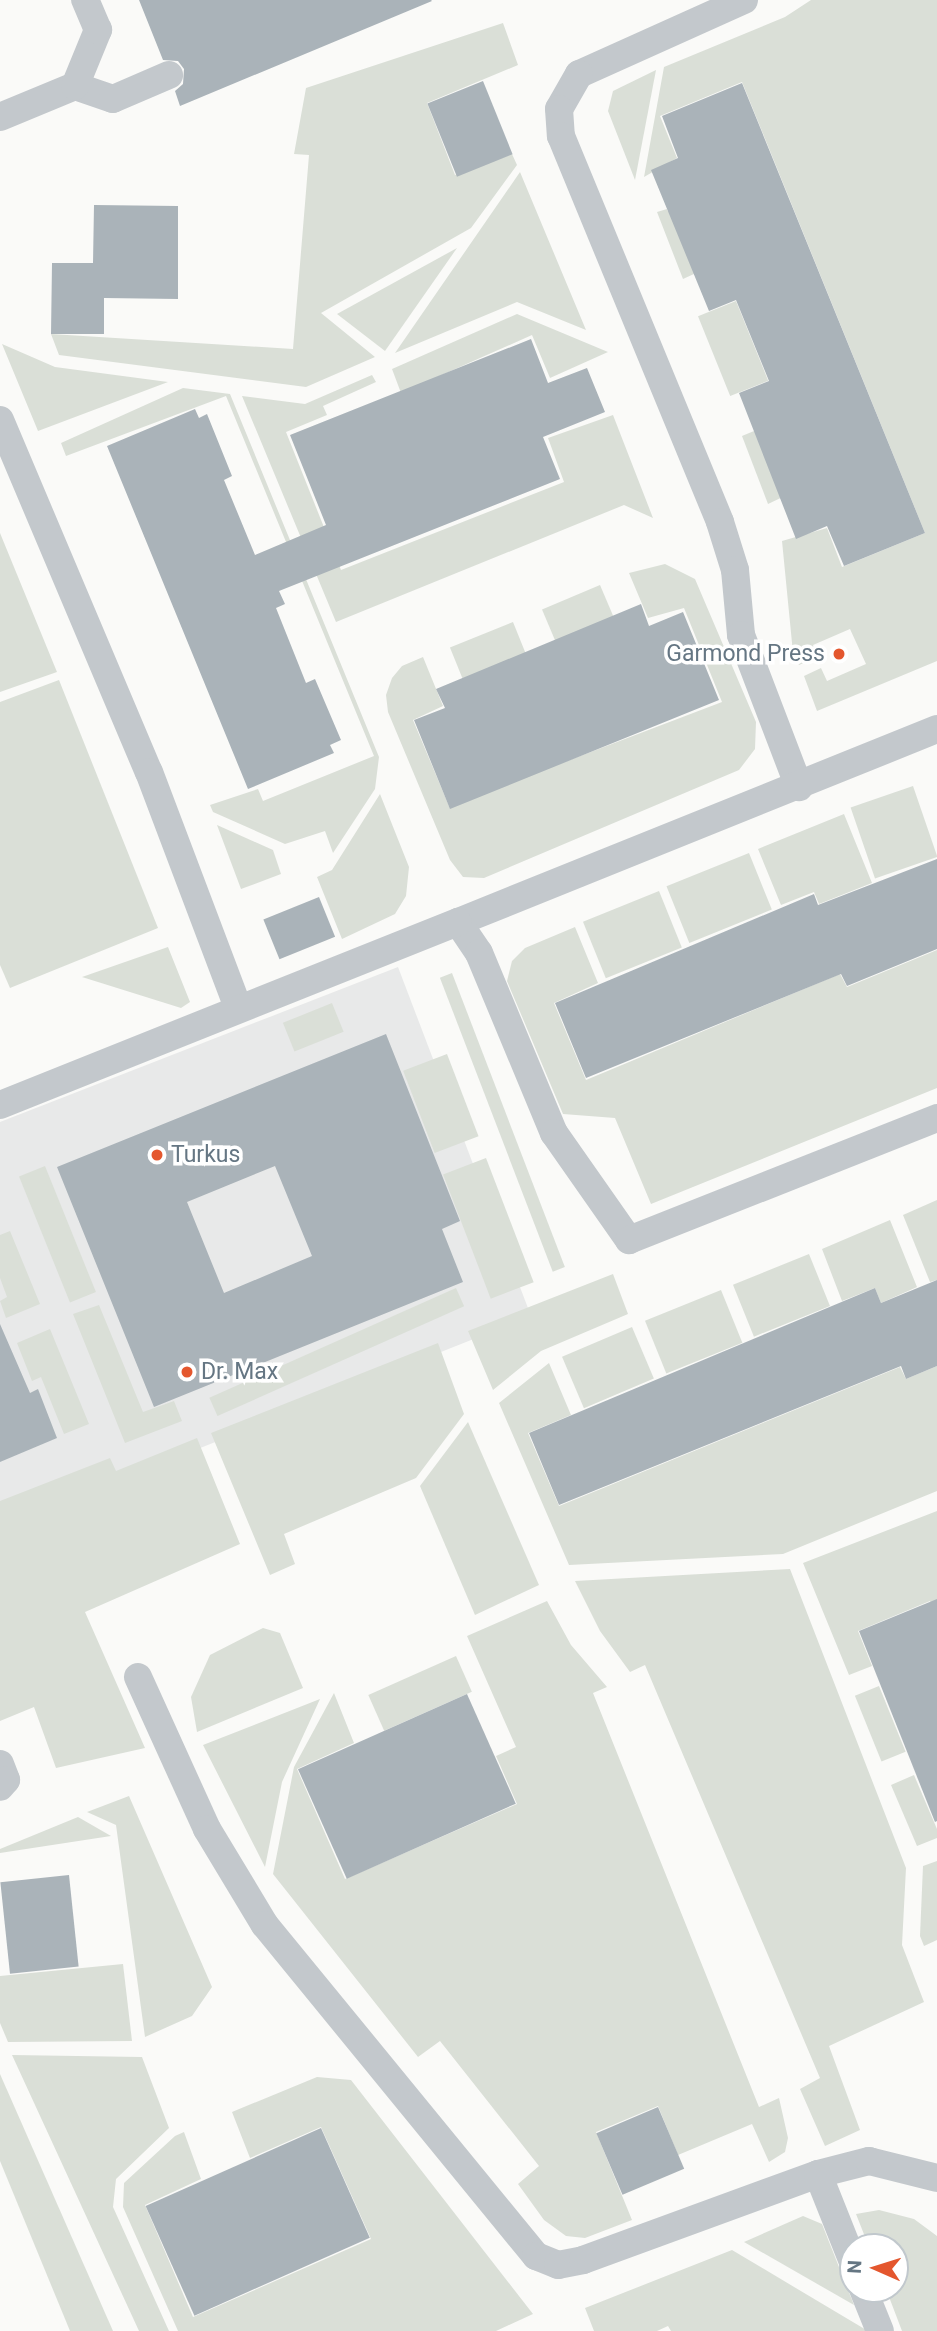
<!DOCTYPE html>
<style>
body{margin:0}
#map{position:relative;width:937px;height:2331px;overflow:hidden;background:#fafaf8;font-family:Roboto,sans-serif}
div>[style]{position:absolute}
[style*='--x']{left:calc(var(--x)*1px);top:calc(var(--y)*1px);width:calc(var(--w)*1px);rotate:calc(var(--a)*1deg)}
.built>*{inset:0;background:#e8e9e9}
.green>*{inset:0;background:#dadfd7;transform-origin:0 0}
.building>*{inset:0;background:#aab3b9;transform-origin:0 0}
.lane>*{height:28px;margin:-14px;padding:0 14px;transform-origin:14px;border-radius:14px;background:#c3c8cc}
.dots>*{width:19px;height:19px;translate:-50% -50%;box-sizing:border-box;border:4px solid #fff;border-radius:50%}
span{translate:-50% -50%;white-space:nowrap;text-align:center;line-height:1.15;-webkit-text-stroke:7px #fff;paint-order:stroke}
.poi-label{font-size:23px;color:#657683}
.right{translate:-100% -50%;text-align:right}
.left{translate:0 -50%;text-align:left}
.north{position:absolute;left:839px;top:2233px;width:70px;height:70px;box-sizing:border-box;background:#fff;border:2px solid #c1c8cd;border-radius:50%;rotate:273deg;font-size:19px;font-weight:700;line-height:28px;text-align:center;color:#657683}
.north::after{content:'';display:block;margin:auto;width:24px;height:32px;background:#e4572e;clip-path:polygon(50% 0,100% 100%,50% 72%,0 100%)}
</style>
<div id="map">
<div class="built">
<i style="clip-path:polygon(398px 967px,531px 1316px,0 1528px,0 1122px)"></i>
</div>
<div class="green">
<i style="clip-path:polygon(811px 0,937px 0,937px 661px,817px 711px,804px 676px,821px 668px,827px 681px,866px 664px,850px 629px,813px 645px,817px 657px,799px 665px,793px 653px,782px 541px,827px 528px,842px 567px,925px 533px,742px 82px,660px 116px,677px 158px,644px 177px,664px 67px,785px 17px)"></i>
<i style="clip-path:polygon(503px 23px,518px 65px,427px 103px,455px 175px,512px 154px,517px 165px,471px 228px,321px 313px,375px 357px,306px 387px,59px 355px,51px 334px,293px 349px,309px 155px,294px 154px,306px 88px)"></i>
<i style="clip-path:polygon(656px 70px,635px 180px,608px 111px,613px 91px)"></i>
<i style="clip-path:polygon(520px 172px,586px 330px,517px 302px,395px 353px)"></i>
<i style="clip-path:polygon(667px 209px,667px 210px,720px 262px,683px 279px,657px 212px)"></i>
<i style="clip-path:polygon(457px 248px,385px 351px,337px 314px)"></i>
<i style="left:736px;top:301px;width:86px;height:41px;rotate:68deg"></i>
<i style="clip-path:polygon(517px 314px,608px 352px,550px 378px,532px 335px,401px 393px,392px 369px)"></i>
<i style="clip-path:polygon(2px 344px,55px 367px,168px 382px,38px 431px)"></i>
<i style="clip-path:polygon(372px 375px,376px 382px,323px 406px,327px 415px,286px 432px,341px 570px,564px 482px,548px 438px,613px 415px,653px 518px,624px 505px,336px 622px,242px 396px,305px 404px)"></i>
<i style="clip-path:polygon(183px 388px,230px 394px,379px 757px,375px 789px,333px 853px,325px 831px,285px 844px,213px 812px,210px 805px,258px 789px,263px 801px,374px 756px,226px 396px,66px 456px,61px 443px)"></i>
<i style="clip-path:polygon(754px 431px,810px 484px,768px 504px,742px 436px)"></i>
<i style="clip-path:polygon(0 533px,57px 672px,0 692px)"></i>
<i style="clip-path:polygon(665px 564px,695px 579px,756px 722px,755px 749px,739px 770px,484px 878px,463px 877px,450px 860px,388px 712px,386px 695px,392px 678px,402px 666px,423px 657px,443px 706px,413px 720px,449px 806px,722px 702px,684px 608px,648px 618px,629px 573px)"></i>
<i style="left:600px;top:585px;width:49px;height:63px;rotate:67deg"></i>
<i style="left:513px;top:622px;width:53px;height:68px;rotate:68deg"></i>
<i style="clip-path:polygon(59px 680px,158px 928px,10px 988px,0 965px,0 702px)"></i>
<i style="left:913px;top:786px;width:75px;height:66px;rotate:71deg"></i>
<i style="clip-path:polygon(380px 794px,409px 867px,406px 896px,395px 914px,342px 939px,317px 877px,332px 870px)"></i>
<i style="clip-path:polygon(844px 814px,872px 883px,819px 904px,814px 892px,781px 905px,758px 849px)"></i>
<i style="clip-path:polygon(217px 825px,273px 850px,281px 874px,241px 889px)"></i>
<i style="left:749px;top:853px;width:61px;height:89px;rotate:68deg"></i>
<i style="left:659px;top:891px;width:61px;height:82px;rotate:68deg"></i>
<i style="clip-path:polygon(575px 927px,598px 983px,554px 1003px,586px 1080px,840px 974px,847px 987px,937px 950px,937px 1088px,651px 1204px,615px 1118px,563px 1114px,507px 981px,512px 961px,525px 948px)"></i>
<i style="clip-path:polygon(168px 947px,190px 1002px,181px 1008px,82px 977px)"></i>
<i style="left:452px;top:973px;width:315px;height:13px;rotate:69deg"></i>
<i style="left:332px;top:1003px;width:31px;height:53px;rotate:68deg"></i>
<i style="left:447px;top:1054px;width:88px;height:47px;rotate:69deg"></i>
<i style="left:486px;top:1158px;width:133px;height:46px;rotate:69deg"></i>
<i style="left:45px;top:1166px;width:136px;height:28px;rotate:68deg"></i>
<i style="clip-path:polygon(937px 1200px,937px 1280px,930px 1282px,903px 1215px)"></i>
<i style="clip-path:polygon(890px 1220px,917px 1287px,881px 1303px,875px 1288px,842px 1301px,822px 1249px)"></i>
<i style="clip-path:polygon(10px 1231px,40px 1304px,6px 1318px,0 1301px,7px 1297px,0 1278px,0 1235px)"></i>
<i style="left:809px;top:1254px;width:56px;height:82px;rotate:68deg"></i>
<i style="clip-path:polygon(613px 1274px,628px 1314px,541px 1351px,493px 1390px,468px 1331px)"></i>
<i style="left:456px;top:1288px;width:20px;height:270px;rotate:66deg"></i>
<i style="left:721px;top:1290px;width:57px;height:82px;rotate:68deg"></i>
<i style="clip-path:polygon(99px 1305px,143px 1412px,174px 1401px,182px 1421px,125px 1443px,73px 1314px)"></i>
<i style="left:632px;top:1327px;width:56px;height:76px;rotate:67deg"></i>
<i style="clip-path:polygon(50px 1329px,89px 1424px,64px 1434px,41px 1377px,32px 1381px,17px 1343px)"></i>
<i style="clip-path:polygon(438px 1343px,464px 1414px,416px 1478px,284px 1534px,295px 1564px,270px 1575px,211px 1433px)"></i>
<i style="clip-path:polygon(549px 1363px,571px 1415px,528px 1433px,559px 1506px,900px 1367px,906px 1379px,937px 1366px,937px 1491px,783px 1554px,569px 1565px,499px 1403px)"></i>
<i style="clip-path:polygon(468px 1422px,539px 1585px,475px 1615px,420px 1486px)"></i>
<i style="clip-path:polygon(197px 1438px,240px 1544px,85px 1612px,145px 1748px,56px 1768px,34px 1707px,0 1721px,0 1501px,110px 1458px,116px 1471px)"></i>
<i style="clip-path:polygon(937px 1511px,937px 1617px,930px 1601px,858px 1631px,872px 1666px,849px 1675px,803px 1563px)"></i>
<i style="clip-path:polygon(790px 1569px,906px 1868px,902px 1945px,924px 2002px,829px 2046px,860px 2130px,825px 2146px,800px 2089px,820px 2078px,645px 1665px,630px 1672px,600px 1631px,575px 1581px)"></i>
<i style="clip-path:polygon(547px 1601px,571px 1645px,607px 1687px,593px 1693px,759px 2107px,779px 2098px,788px 2138px,785px 2152px,769px 2162px,752px 2124px,678px 2155px,658px 2106px,596px 2132px,632px 2220px,585px 2238px,566px 2236px,544px 2220px,518px 2184px,539px 2166px,440px 2041px,418px 2057px,273px 1874px,294px 1767px,334px 1693px,354px 1743px,297px 1769px,345px 1879px,517px 1804px,496px 1756px,516px 1747px,467px 1636px)"></i>
<i style="clip-path:polygon(263px 1628px,280px 1633px,303px 1688px,197px 1732px,191px 1697px,210px 1655px)"></i>
<i style="left:456px;top:1656px;width:39px;height:96px;rotate:66deg"></i>
<i style="left:879px;top:1686px;width:71px;height:26px;rotate:68deg"></i>
<i style="clip-path:polygon(320px 1699px,282px 1782px,265px 1867px,203px 1745px)"></i>
<i style="clip-path:polygon(914px 1775px,937px 1829px,937px 1838px,917px 1846px,891px 1785px)"></i>
<i style="clip-path:polygon(129px 1796px,212px 1987px,192px 2016px,145px 2037px,116px 1825px,87px 1812px)"></i>
<i style="clip-path:polygon(78px 1817px,111px 1836px,0 1853px,0 1849px)"></i>
<i style="clip-path:polygon(937px 1861px,937px 1940px,924px 1946px,920px 1936px,923px 1866px)"></i>
<i style="clip-path:polygon(123px 1964px,132px 2041px,8px 2042px,0 2023px,0 1976px)"></i>
<i style="clip-path:polygon(12px 2055px,142px 2057px,169px 2128px,116px 2179px,113px 2207px,169px 2331px,139px 2331px)"></i>
<i style="clip-path:polygon(0 2074px,113px 2331px,70px 2331px,0 2161px)"></i>
<i style="clip-path:polygon(317px 2077px,351px 2080px,533px 2314px,496px 2331px,178px 2331px,123px 2207px,124px 2183px,175px 2136px,184px 2132px,201px 2179px,145px 2205px,193px 2317px,371px 2239px,321px 2127px,250px 2158px,232px 2112px)"></i>
<i style="clip-path:polygon(879px 2210px,914px 2219px,937px 2236px,937px 2331px,902px 2331px,886px 2289px,895px 2289px,895px 2247px,869px 2247px,856px 2214px)"></i>
<i style="clip-path:polygon(803px 2216px,822px 2224px,854px 2305px,744px 2242px)"></i>
<i style="clip-path:polygon(732px 2250px,868px 2331px,671px 2331px,668px 2326px,657px 2331px,594px 2331px,585px 2308px)"></i>
</div>
<div class="building">
<i style="clip-path:polygon(139px 0,431px 0,432px 1px,180px 106px,175px 91px,183px 84px,184px 69px,178px 61px,163px 60px)"></i>
<i style="left:483px;top:81px;width:79px;height:60px;rotate:68deg"></i>
<i style="clip-path:polygon(742px 83px,925px 533px,844px 566px,827px 526px,796px 539px,739px 393px,769px 381px,736px 300px,709px 311px,651px 170px,678px 158px,662px 116px)"></i>
<i style="clip-path:polygon(94px 205px,178px 206px,178px 299px,104px 298px,104px 334px,51px 334px,52px 263px,93px 263px)"></i>
<i style="clip-path:polygon(531px 339px,548px 383px,587px 368px,605px 412px,543px 437px,560px 479px,279px 591px,285px 604px,276px 608px,306px 683px,315px 679px,341px 740px,330px 745px,334px 753px,248px 789px,107px 446px,195px 409px,199px 418px,207px 414px,232px 476px,224px 480px,255px 555px,326px 525px,290px 435px)"></i>
<i style="clip-path:polygon(641px 604px,649px 626px,683px 612px,719px 700px,450px 809px,414px 720px,445px 708px,436px 689px)"></i>
<i style="clip-path:polygon(937px 859px,937px 949px,847px 986px,841px 974px,586px 1078px,555px 1003px,814px 894px,818px 905px)"></i>
<i style="left:319px;top:897px;width:43px;height:60px;rotate:68deg"></i>
<i style="clip-path:polygon(evenodd,386px 1034px,460px 1221px,442px 1229px,463px 1282px,154px 1407px,57px 1167px,386px 1034px,275px 1166px,312px 1256px,224px 1293px,187px 1202px,275px 1166px)"></i>
<i style="clip-path:polygon(937px 1280px,937px 1366px,906px 1379px,901px 1366px,559px 1505px,529px 1433px,875px 1288px,881px 1303px)"></i>
<i style="clip-path:polygon(0 1324px,30px 1393px,38px 1389px,57px 1438px,0 1462px)"></i>
<i style="clip-path:polygon(937px 1599px,937px 1821px,935px 1822px,859px 1631px)"></i>
<i style="left:467px;top:1694px;width:120px;height:185px;rotate:66deg"></i>
<i style="left:69px;top:1875px;width:92px;height:69px;rotate:84deg"></i>
<i style="left:658px;top:2107px;width:67px;height:67px;rotate:67deg"></i>
<i style="left:321px;top:2128px;width:120px;height:192px;rotate:66deg"></i>
</div>
<div class="lane">
<i style="--x:744;--y:0;--w:181;--a:155.8"></i>
<i style="--x:579;--y:74;--w:40;--a:119.7"></i>
<i style="--x:559;--y:109;--w:27;--a:86"></i>
<i style="--x:561;--y:136;--w:417;--a:67.6"></i>
<i style="--x:720;--y:522;--w:50;--a:72.6"></i>
<i style="--x:735;--y:570;--w:65;--a:84.7"></i>
<i style="--x:741;--y:635;--w:163;--a:69.1"></i>
<i style="--x:75;--y:86;--w:40;--a:18.9"></i>
<i style="--x:113;--y:99;--w:61;--a:-23.2"></i>
<i style="--x:0;--y:117;--w:81;--a:-22.5"></i>
<i style="--x:75;--y:86;--w:61;--a:-67.7"></i>
<i style="--x:98;--y:30;--w:33;--a:-113"></i>
<i style="--x:0;--y:420;--w:382;--a:67.1"></i>
<i style="--x:149;--y:772;--w:251;--a:69.3"></i>
<i style="--x:937;--y:729;--w:516;--a:158.05"></i>
<i style="--x:458;--y:922;--w:37;--a:56"></i>
<i style="--x:479;--y:953;--w:195;--a:67.4"></i>
<i style="--x:554;--y:1133;--w:131;--a:55"></i>
<i style="--x:629;--y:1240;--w:331;--a:-21.6"></i>
<i style="--x:0;--y:1105;--w:493;--a:-21.8"></i>
<i style="--x:138;--y:1677;--w:167;--a:65.6"></i>
<i style="--x:207;--y:1829;--w:112;--a:58.9"></i>
<i style="--x:265;--y:1925;--w:428;--a:50.7"></i>
<i style="--x:536;--y:2256;--w:24;--a:22"></i>
<i style="--x:558;--y:2265;--w:25;--a:-11"></i>
<i style="--x:583;--y:2260;--w:250;--a:-20.1"></i>
<i style="--x:818;--y:2174;--w:53;--a:-14.3"></i>
<i style="--x:869;--y:2161;--w:70;--a:14"></i>
<i style="--x:0;--y:1764;--w:17;--a:69"></i>
<i style="--x:6;--y:1780;--w:9;--a:131"></i>
<i style="--x:818;--y:2174;--w:95;--a:68.3"></i>
<i style="--x:863;--y:2289;--w:45;--a:68"></i>
</div>
<div class="dots">
<i style="left:839px;top:654px;background:#e4572e"></i>
<i style="left:157px;top:1155px;background:#e4572e"></i>
<i style="left:187px;top:1372px;background:#e4572e"></i>
</div>
<div class="poi-label">
<span class="right" style="left:825px;top:654px">Garmond Press</span>
<span class="left" style="left:171px;top:1155px">Turkus</span>
<span class="left" style="left:201px;top:1372px">Dr. Max</span>
</div>
<div class="north">N</div>
</div>
